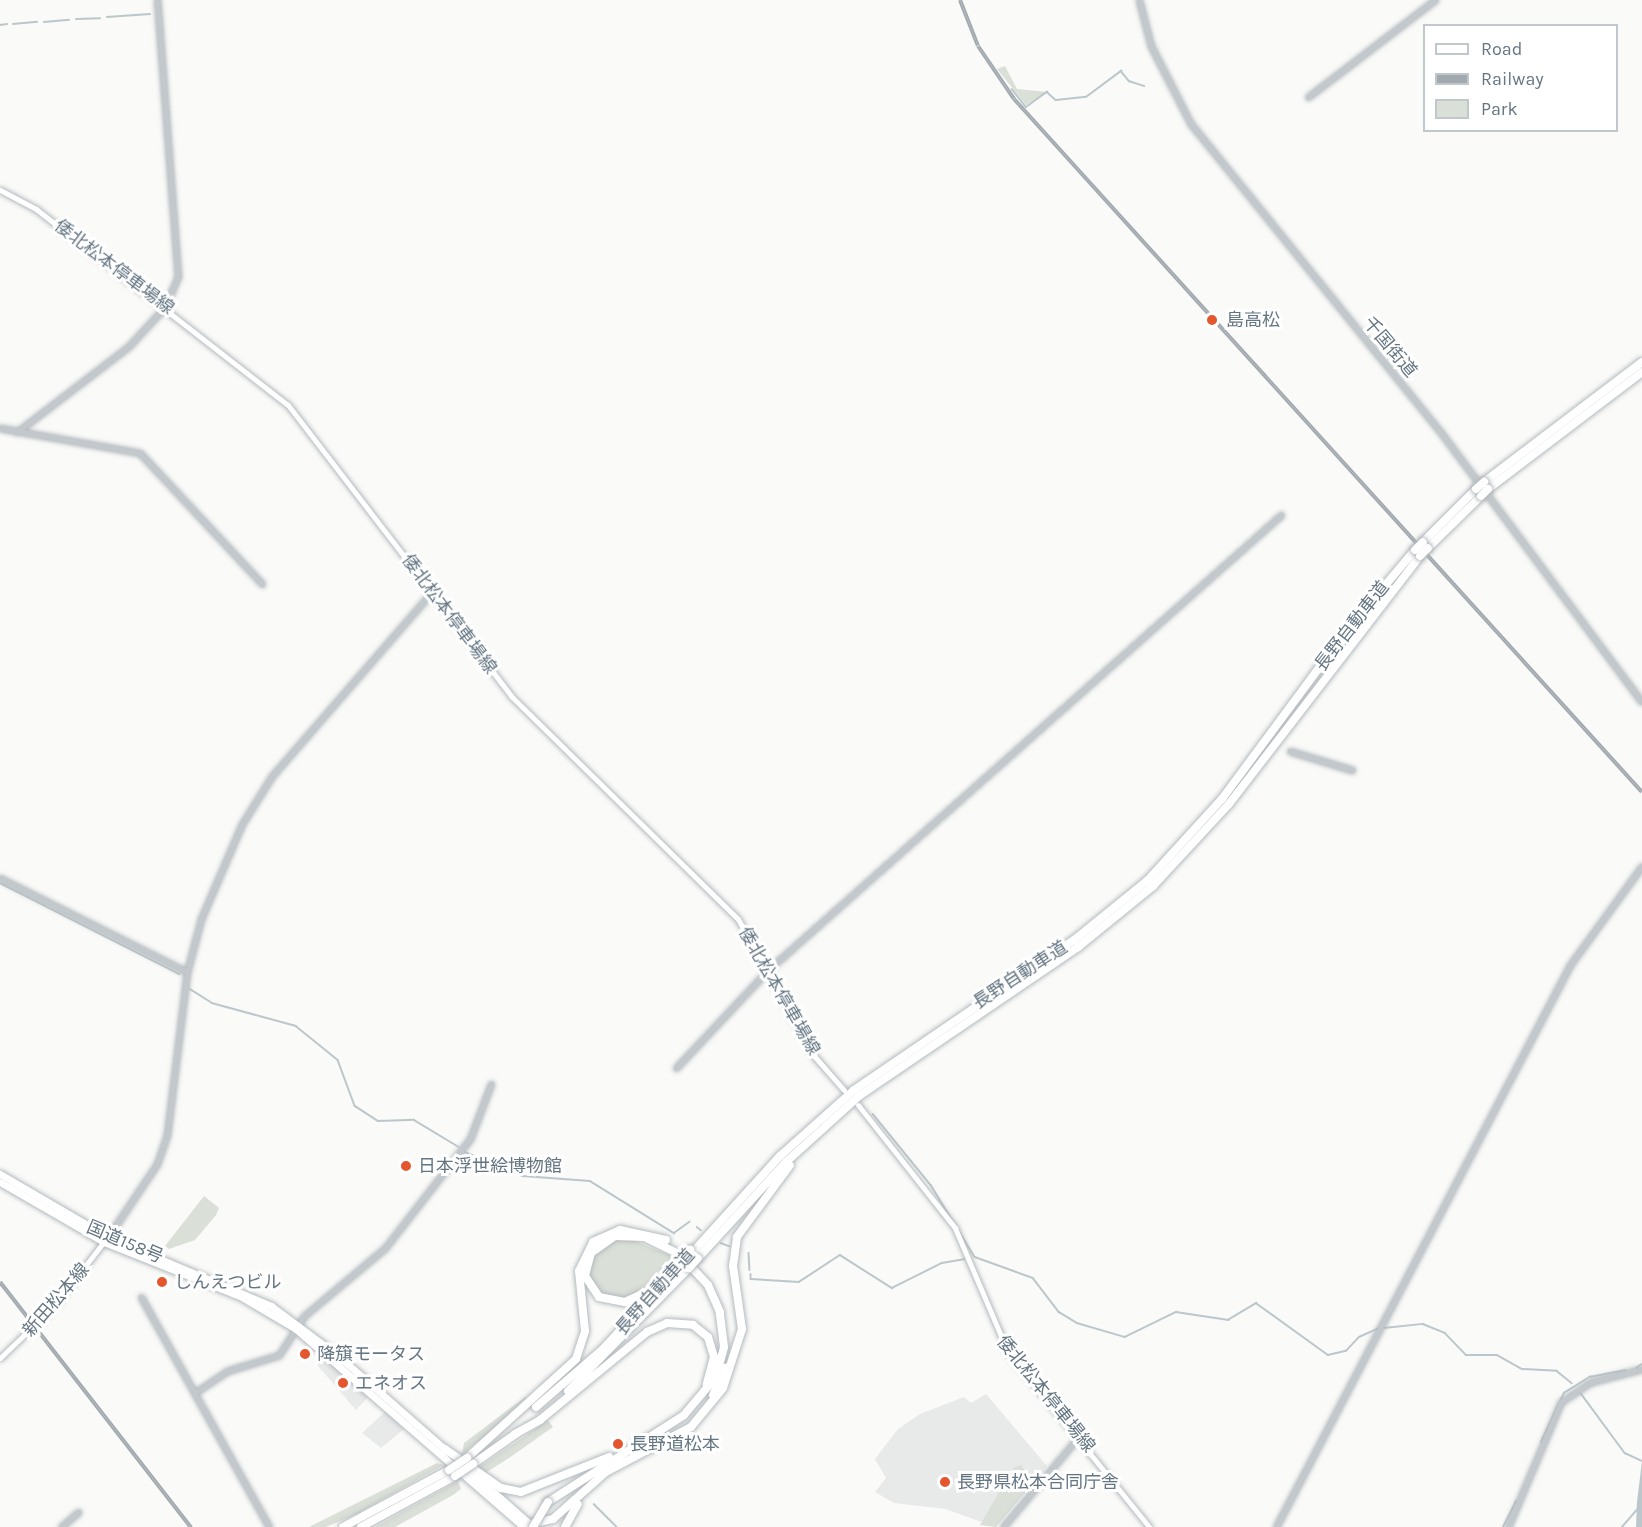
<!DOCTYPE html>
<meta charset="utf-8">
<style>
body{margin:0}
#map{position:relative;width:1642px;height:1527px;overflow:hidden;background:#fafaf8;font-family:Karla,"Noto Sans JP",sans-serif}
div>[style]{position:absolute}
[style*='--x']{left:calc(var(--x)*1px);top:calc(var(--y)*1px);width:calc(var(--w)*1px);rotate:calc(var(--a)*1deg)}
.built>*{inset:0;background:#e8e9e9}
.green>*{inset:0;background:#dadfd7}
.water>*{inset:0;background:#bbc7cb}
.stream>*{height:1.5px;margin:-0.75px;padding:0 0.75px;transform-origin:0.75px;border-radius:0.75px;background:#bbc7cb}
.roads{filter:drop-shadow(0 0 2px #b3babf) drop-shadow(0 0 2px #b3babf)}
.tertiary>*{height:5px;margin:-2.5px;padding:0 2.5px;transform-origin:2.5px;border-radius:2.5px;background:#c3c8cc}
.secondary>*{height:5px;margin:-2.5px;padding:0 2.5px;transform-origin:2.5px;border-radius:2.5px;background:#fff}
.trunk>*{height:7px;margin:-3.5px;padding:0 3.5px;transform-origin:3.5px;border-radius:3.5px;background:#fff}
.motorway>*{height:8px;margin:-4px;padding:0 4px;transform-origin:4px;border-radius:4px;background:#fff}
.rail>*{height:4px;margin-top:-2px;transform-origin:0;background:repeating-linear-gradient(90deg,#fff 0 4.5px,#a2aab0 0 9px);box-sizing:border-box;border-block:2px solid #a2aab0}
.bridges{filter:drop-shadow(0 0 2px #b4b9bd) drop-shadow(0 0 2px #b4b9bd)}
.motorway-bridge>*{height:8px;margin:-4px;padding:0 4px;transform-origin:4px;border-radius:4px;background:#fff}
.dots>*{width:16px;height:16px;translate:-50% -50%;box-sizing:border-box;border:3px solid #fff;border-radius:50%}
span{translate:-50% -50%;white-space:nowrap;text-align:center;line-height:1.15;-webkit-text-stroke:6px #fff;paint-order:stroke}
.street-label{font-size:18px;color:#657683}
.poi-label{font-size:18px;color:#657683}
.left{translate:0 -50%;text-align:left}
.legend{position:absolute;left:1423px;top:24px;width:195px;height:108px;box-sizing:border-box;background:#fff;border:2px solid #c1c8cd;margin:0;padding:8px 10px;list-style:none;font-size:18px;color:#657683}
.legend li{display:flex;align-items:center;gap:12px;height:30px}
.legend b{width:30px;border:2px solid #c1c8cd}
</style>
<div id="map">
<div class="built">
<i style="clip-path:polygon(318px 1354px,368px 1397px,356px 1410px,318px 1366px)"></i>
<i style="clip-path:polygon(986px 1394px,1047px 1466px,996px 1527px,945px 1509px,894px 1503px,875px 1492px,886px 1478px,875px 1459px,898px 1429px,920px 1414px,964px 1397px,971px 1403px)"></i>
<i style="clip-path:polygon(385px 1412px,404px 1429px,381px 1448px,362px 1433px)"></i>
</div>
<div class="green">
<i style="clip-path:polygon(1005px 66px,1017px 89px,1047px 92px,1026px 105px,997px 69px)"></i>
<i style="clip-path:polygon(204px 1196px,219px 1208px,216px 1215px,195px 1240px,169px 1249px,165px 1246px)"></i>
<i style="clip-path:polygon(628px 1238px,674px 1257px,671px 1265px,643px 1291px,623px 1300px,604px 1297px,589px 1274px,592px 1257px,609px 1241px)"></i>
<i style="clip-path:polygon(525px 1397px,531px 1399px,462px 1454px,464px 1443px)"></i>
<i style="clip-path:polygon(548px 1420px,553px 1427px,509px 1458px,485px 1473px,478px 1468px)"></i>
<i style="clip-path:polygon(437px 1463px,443px 1465px,357px 1514px,326px 1527px,309px 1527px)"></i>
<i style="clip-path:polygon(1021px 1465px,1033px 1483px,996px 1527px,980px 1525px,1013px 1468px)"></i>
<i style="clip-path:polygon(458px 1481px,461px 1489px,453px 1495px,395px 1527px,375px 1527px)"></i>
</div>
<div class="water">
<i style="clip-path:polygon(1642px 1461px,1642px 1527px,1636px 1527px,1637px 1502px)"></i>
</div>
<div class="stream">
<i style="--x:107;--y:17;--w:43;--a:-4"></i>
<i style="--x:76;--y:19;--w:24;--a:-2"></i>
<i style="--x:44;--y:22;--w:25;--a:-5"></i>
<i style="--x:13;--y:24;--w:24;--a:-5"></i>
<i style="--x:0;--y:25;--w:7;--a:-8"></i>
<i style="--x:1012;--y:89;--w:23;--a:52"></i>
<i style="--x:1026;--y:107;--w:26;--a:-36"></i>
<i style="--x:1047;--y:92;--w:12;--a:42"></i>
<i style="--x:1056;--y:100;--w:30;--a:-6"></i>
<i style="--x:1086;--y:97;--w:44;--a:-36.6"></i>
<i style="--x:1121;--y:71;--w:13;--a:51"></i>
<i style="--x:1129;--y:81;--w:16;--a:18"></i>
<i style="--x:0;--y:883;--w:201;--a:26.9"></i>
<i style="--x:190;--y:989;--w:26;--a:32"></i>
<i style="--x:212;--y:1003;--w:87;--a:15.3"></i>
<i style="--x:296;--y:1026;--w:54;--a:39"></i>
<i style="--x:338;--y:1060;--w:49;--a:69.7"></i>
<i style="--x:355;--y:1106;--w:27;--a:33"></i>
<i style="--x:378;--y:1121;--w:36;--a:-2"></i>
<i style="--x:414;--y:1120;--w:52;--a:31"></i>
<i style="--x:873;--y:1114;--w:92;--a:50.8"></i>
<i style="--x:931;--y:1185;--w:84;--a:58.6"></i>
<i style="--x:975;--y:1257;--w:62;--a:19.9"></i>
<i style="--x:1033;--y:1278;--w:43;--a:52.6"></i>
<i style="--x:1059;--y:1312;--w:21;--a:31"></i>
<i style="--x:1077;--y:1323;--w:50;--a:16.3"></i>
<i style="--x:1125;--y:1337;--w:57;--a:-26.1"></i>
<i style="--x:1176;--y:1312;--w:53;--a:8.7"></i>
<i style="--x:1228;--y:1320;--w:33;--a:-31"></i>
<i style="--x:1256;--y:1303;--w:89;--a:35.8"></i>
<i style="--x:1328;--y:1355;--w:18;--a:-13"></i>
<i style="--x:1346;--y:1351;--w:19;--a:-47"></i>
<i style="--x:1359;--y:1337;--w:22;--a:-24"></i>
<i style="--x:465;--y:1152;--w:63;--a:22.5"></i>
<i style="--x:523;--y:1176;--w:67;--a:4.3"></i>
<i style="--x:590;--y:1181;--w:99;--a:31.8"></i>
<i style="--x:674;--y:1233;--w:19;--a:-36"></i>
<i style="--x:697;--y:1227;--w:5;--a:37"></i>
<i style="--x:721;--y:1243;--w:9;--a:21"></i>
<i style="--x:749;--y:1253;--w:17;--a:87"></i>
<i style="--x:751;--y:1274;--w:5;--a:90"></i>
<i style="--x:751;--y:1279;--w:48;--a:3.6"></i>
<i style="--x:799;--y:1282;--w:49;--a:-33.4"></i>
<i style="--x:840;--y:1255;--w:62;--a:32.4"></i>
<i style="--x:892;--y:1288;--w:56;--a:-26.6"></i>
<i style="--x:942;--y:1263;--w:23;--a:-10"></i>
<i style="--x:1384;--y:1328;--w:39;--a:-6"></i>
<i style="--x:1423;--y:1324;--w:24;--a:22"></i>
<i style="--x:1445;--y:1333;--w:30;--a:46"></i>
<i style="--x:1466;--y:1355;--w:31;--a:0"></i>
<i style="--x:1497;--y:1355;--w:29;--a:29"></i>
<i style="--x:1522;--y:1369;--w:35;--a:3"></i>
<i style="--x:1557;--y:1371;--w:19;--a:39"></i>
<i style="--x:1636;--y:1368;--w:7;--a:-34"></i>
<i style="--x:1580;--y:1392;--w:76;--a:53.6"></i>
<i style="--x:1625;--y:1453;--w:19;--a:25"></i>
<i style="--x:1541;--y:1442;--w:54;--a:-64.9"></i>
<i style="--x:1564;--y:1393;--w:31;--a:-32"></i>
<i style="--x:1590;--y:1377;--w:36;--a:-11"></i>
<i style="--x:594;--y:1504;--w:33;--a:45"></i>
<i style="--x:1503;--y:1527;--w:29;--a:-63"></i>
<i style="--x:1622;--y:1527;--w:23;--a:-49"></i>
</div>
<div class="roads">
<div class="tertiary">
<i style="--x:1139;--y:0;--w:48;--a:75.4"></i>
<i style="--x:1151;--y:46;--w:88;--a:62.9"></i>
<i style="--x:1191;--y:124;--w:399;--a:51"></i>
<i style="--x:1442;--y:434;--w:334;--a:53.3"></i>
<i style="--x:1308;--y:97;--w:160;--a:-37.4"></i>
<i style="--x:0;--y:428;--w:142;--a:10.1"></i>
<i style="--x:140;--y:453;--w:179;--a:47"></i>
<i style="--x:17;--y:432;--w:141;--a:-37.5"></i>
<i style="--x:129;--y:346;--w:53;--a:-47.3"></i>
<i style="--x:165;--y:307;--w:33;--a:-67"></i>
<i style="--x:178;--y:277;--w:278;--a:-94.3"></i>
<i style="--x:1290;--y:751;--w:65;--a:17"></i>
<i style="--x:0;--y:878;--w:209;--a:26.7"></i>
<i style="--x:676;--y:1068;--w:134;--a:-46.8"></i>
<i style="--x:768;--y:970;--w:686;--a:-41.57"></i>
<i style="--x:108;--y:1237;--w:88;--a:-56.1"></i>
<i style="--x:157;--y:1164;--w:31;--a:-71"></i>
<i style="--x:167;--y:1135;--w:164;--a:-83"></i>
<i style="--x:187;--y:972;--w:55;--a:-75.2"></i>
<i style="--x:201;--y:919;--w:103;--a:-66.7"></i>
<i style="--x:242;--y:824;--w:57;--a:-58"></i>
<i style="--x:272;--y:776;--w:244;--a:-49"></i>
<i style="--x:141;--y:1297;--w:263;--a:60.9"></i>
<i style="--x:196;--y:1392;--w:37;--a:-34"></i>
<i style="--x:227;--y:1371;--w:54;--a:-17.1"></i>
<i style="--x:279;--y:1355;--w:46;--a:-57.3"></i>
<i style="--x:304;--y:1316;--w:106;--a:-40"></i>
<i style="--x:385;--y:1248;--w:138;--a:-52.1"></i>
<i style="--x:470;--y:1139;--w:59;--a:-69.1"></i>
<i style="--x:61;--y:1527;--w:23;--a:-41"></i>
<i style="--x:1003;--y:1527;--w:120;--a:-50.1"></i>
<i style="--x:1276;--y:1527;--w:634;--a:-62.38"></i>
<i style="--x:1570;--y:965;--w:122;--a:-54"></i>
<i style="--x:1508;--y:1527;--w:136;--a:-67"></i>
<i style="--x:1561;--y:1402;--w:36;--a:-34"></i>
<i style="--x:1591;--y:1382;--w:53;--a:-14.3"></i>
</div>
<div class="secondary">
<i style="--x:0;--y:190;--w:41;--a:27.8"></i>
<i style="--x:36;--y:209;--w:319;--a:37.9"></i>
<i style="--x:288;--y:405;--w:367;--a:52.5"></i>
<i style="--x:511;--y:696;--w:318;--a:44.5"></i>
<i style="--x:738;--y:919;--w:158;--a:60.8"></i>
<i style="--x:815;--y:1057;--w:44;--a:48.7"></i>
<i style="--x:858;--y:1105;--w:157;--a:51.7"></i>
<i style="--x:955;--y:1228;--w:135;--a:66.9"></i>
<i style="--x:1008;--y:1352;--w:225;--a:51.1"></i>
<i style="--x:0;--y:1358;--w:76;--a:-43.9"></i>
<i style="--x:55;--y:1305;--w:83;--a:-52.3"></i>
</div>
<div class="trunk">
<i style="--x:0;--y:1174;--w:125;--a:30.3"></i>
<i style="--x:108;--y:1237;--w:177;--a:22.9"></i>
<i style="--x:271;--y:1306;--w:82;--a:36.6"></i>
<i style="--x:337;--y:1355;--w:146;--a:41.1"></i>
<i style="--x:0;--y:1182;--w:120;--a:30"></i>
<i style="--x:104;--y:1242;--w:146;--a:21.7"></i>
<i style="--x:240;--y:1296;--w:65;--a:30.5"></i>
<i style="--x:296;--y:1329;--w:302;--a:41"></i>
<i style="--x:465;--y:1467;--w:91;--a:41.4"></i>
</div>
<div class="motorway">
<i style="--x:1484;--y:482;--w:198;--a:-37.2"></i>
<i style="--x:1488;--y:489;--w:193;--a:-37.2"></i>
<i style="--x:1423;--y:542;--w:75;--a:-45"></i>
<i style="--x:1428;--y:548;--w:74;--a:-44.5"></i>
<i style="--x:692;--y:1253;--w:131;--a:-47.8"></i>
<i style="--x:780;--y:1156;--w:99;--a:-41.7"></i>
<i style="--x:854;--y:1090;--w:266;--a:-34.3"></i>
<i style="--x:1074;--y:940;--w:95;--a:-39"></i>
<i style="--x:1148;--y:880;--w:110;--a:-47.6"></i>
<i style="--x:1222;--y:799;--w:207;--a:-53.5"></i>
<i style="--x:1345;--y:633;--w:109;--a:-49.9"></i>
<i style="--x:698;--y:1258;--w:130;--a:-47.5"></i>
<i style="--x:786;--y:1162;--w:98;--a:-42.1"></i>
<i style="--x:859;--y:1096;--w:265;--a:-34.2"></i>
<i style="--x:1078;--y:947;--w:97;--a:-39.1"></i>
<i style="--x:1153;--y:886;--w:112;--a:-47.2"></i>
<i style="--x:1229;--y:804;--w:313;--a:-52.4"></i>
<i style="--x:568;--y:1391;--w:173;--a:-45.5"></i>
<i style="--x:713;--y:1395;--w:30;--a:-66"></i>
<i style="--x:536;--y:1407;--w:87;--a:-40.8"></i>
<i style="--x:602;--y:1350;--w:89;--a:-46.8"></i>
<i style="--x:515;--y:1434;--w:29;--a:-29"></i>
<i style="--x:540;--y:1420;--w:139;--a:-39.4"></i>
<i style="--x:647;--y:1332;--w:22;--a:-24"></i>
<i style="--x:667;--y:1323;--w:26;--a:4"></i>
<i style="--x:693;--y:1325;--w:19;--a:39"></i>
<i style="--x:708;--y:1337;--w:21;--a:73"></i>
<i style="--x:714;--y:1357;--w:28;--a:105"></i>
<i style="--x:445;--y:1449;--w:68;--a:34.9"></i>
<i style="--x:501;--y:1488;--w:20;--a:11"></i>
<i style="--x:521;--y:1492;--w:95;--a:-21.7"></i>
<i style="--x:467;--y:1458;--w:147;--a:-42.2"></i>
<i style="--x:576;--y:1359;--w:29;--a:-72"></i>
<i style="--x:585;--y:1331;--w:60;--a:-95.7"></i>
<i style="--x:579;--y:1271;--w:32;--a:-64"></i>
<i style="--x:593;--y:1242;--w:30;--a:-24"></i>
<i style="--x:620;--y:1230;--w:47;--a:12.3"></i>
<i style="--x:473;--y:1464;--w:54;--a:-35.2"></i>
<i style="--x:548;--y:1502;--w:161;--a:-32.6"></i>
<i style="--x:684;--y:1415;--w:50;--a:-49.9"></i>
<i style="--x:716;--y:1377;--w:31;--a:-75"></i>
<i style="--x:724;--y:1347;--w:35;--a:-97"></i>
<i style="--x:720;--y:1312;--w:30;--a:-114"></i>
<i style="--x:708;--y:1285;--w:42;--a:-133.1"></i>
<i style="--x:679;--y:1254;--w:39;--a:-154"></i>
<i style="--x:644;--y:1237;--w:29;--a:-178"></i>
<i style="--x:615;--y:1236;--w:29;--a:145"></i>
<i style="--x:591;--y:1253;--w:24;--a:105"></i>
<i style="--x:585;--y:1276;--w:25;--a:56"></i>
<i style="--x:599;--y:1297;--w:26;--a:11"></i>
<i style="--x:625;--y:1302;--w:26;--a:-25"></i>
<i style="--x:649;--y:1291;--w:42;--a:-45"></i>
<i style="--x:522;--y:1526;--w:32;--a:-13"></i>
<i style="--x:553;--y:1519;--w:71;--a:-41.6"></i>
<i style="--x:606;--y:1472;--w:96;--a:-27.9"></i>
<i style="--x:691;--y:1427;--w:50;--a:-50.6"></i>
<i style="--x:723;--y:1388;--w:62;--a:-72.1"></i>
<i style="--x:742;--y:1329;--w:64;--a:-98.1"></i>
<i style="--x:733;--y:1266;--w:29;--a:-82"></i>
<i style="--x:737;--y:1237;--w:89;--a:-53.6"></i>
<i style="--x:343;--y:1527;--w:120;--a:-28.3"></i>
<i style="--x:361;--y:1527;--w:107;--a:-28.5"></i>
<i style="--x:565;--y:1527;--w:26;--a:-61"></i>
</div>
</div>
<div class="rail">
<i style="--x:960;--y:0;--w:49;--a:68.6"></i>
<i style="--x:978;--y:46;--w:64;--a:55.8"></i>
<i style="--x:1014;--y:99;--w:935;--a:47.82"></i>
<i style="--x:0;--y:1282;--w:311;--a:52.1"></i>
</div>
<div class="bridges">
<div class="motorway-bridge">
<i style="--x:1476;--y:489;--w:11;--a:-41"></i>
<i style="--x:1481;--y:496;--w:10;--a:-45"></i>
<i style="--x:1415;--y:550;--w:11;--a:-45"></i>
<i style="--x:1420;--y:556;--w:11;--a:-45"></i>
<i style="--x:679;--y:1261;--w:16;--a:-45"></i>
<i style="--x:689;--y:1268;--w:13;--a:-48"></i>
<i style="--x:449;--y:1470;--w:22;--a:-34"></i>
<i style="--x:455;--y:1476;--w:22;--a:-34"></i>
<i style="--x:533;--y:1527;--w:29;--a:-59"></i>
</div>
</div>
<div class="dots">
<i style="left:1212px;top:320px;background:#e4572e"></i>
<i style="left:406px;top:1166px;background:#e4572e"></i>
<i style="left:162px;top:1282px;background:#e4572e"></i>
<i style="left:305px;top:1354px;background:#e4572e"></i>
<i style="left:343px;top:1383px;background:#e4572e"></i>
<i style="left:618px;top:1444px;background:#e4572e"></i>
<i style="left:945px;top:1482px;background:#e4572e"></i>
</div>
<div class="street-label">
<span style="left:114px;top:267px;rotate:37deg">倭北松本停車場線</span>
<span style="left:1390px;top:347px;rotate:50deg">千国街道</span>
<span style="left:449px;top:614px;rotate:53deg">倭北松本停車場線</span>
<span style="left:1352px;top:626px;rotate:-52deg">長野自動車道</span>
<span style="left:1020px;top:975px;rotate:-33deg">長野自動車道</span>
<span style="left:779px;top:991px;rotate:60deg">倭北松本停車場線</span>
<span style="left:125px;top:1242px;rotate:23deg">国道158号</span>
<span style="left:655px;top:1292px;rotate:-48deg">長野自動車道</span>
<span style="left:56px;top:1300px;rotate:-49deg">新田松本線</span>
<span style="left:1046px;top:1394px;rotate:51deg">倭北松本停車場線</span>
</div>
<div class="poi-label">
<span class="left" style="left:1226px;top:320px">島高松</span>
<span class="left" style="left:418px;top:1166px">日本浮世絵博物館</span>
<span class="left" style="left:174px;top:1282px">しんえつビル</span>
<span class="left" style="left:317px;top:1354px">降簱モータス</span>
<span class="left" style="left:355px;top:1383px">エネオス</span>
<span class="left" style="left:630px;top:1444px">長野道松本</span>
<span class="left" style="left:957px;top:1482px">長野県松本合同庁舎</span>
</div>
<ul class="legend">
<li><b style="height:8px;background:#fff"></b>Road</li>
<li><b style="height:8px;background:#a2aab0"></b>Railway</li>
<li><b style="height:16px;background:#dadfd7"></b>Park</li>
</ul>
</div>
